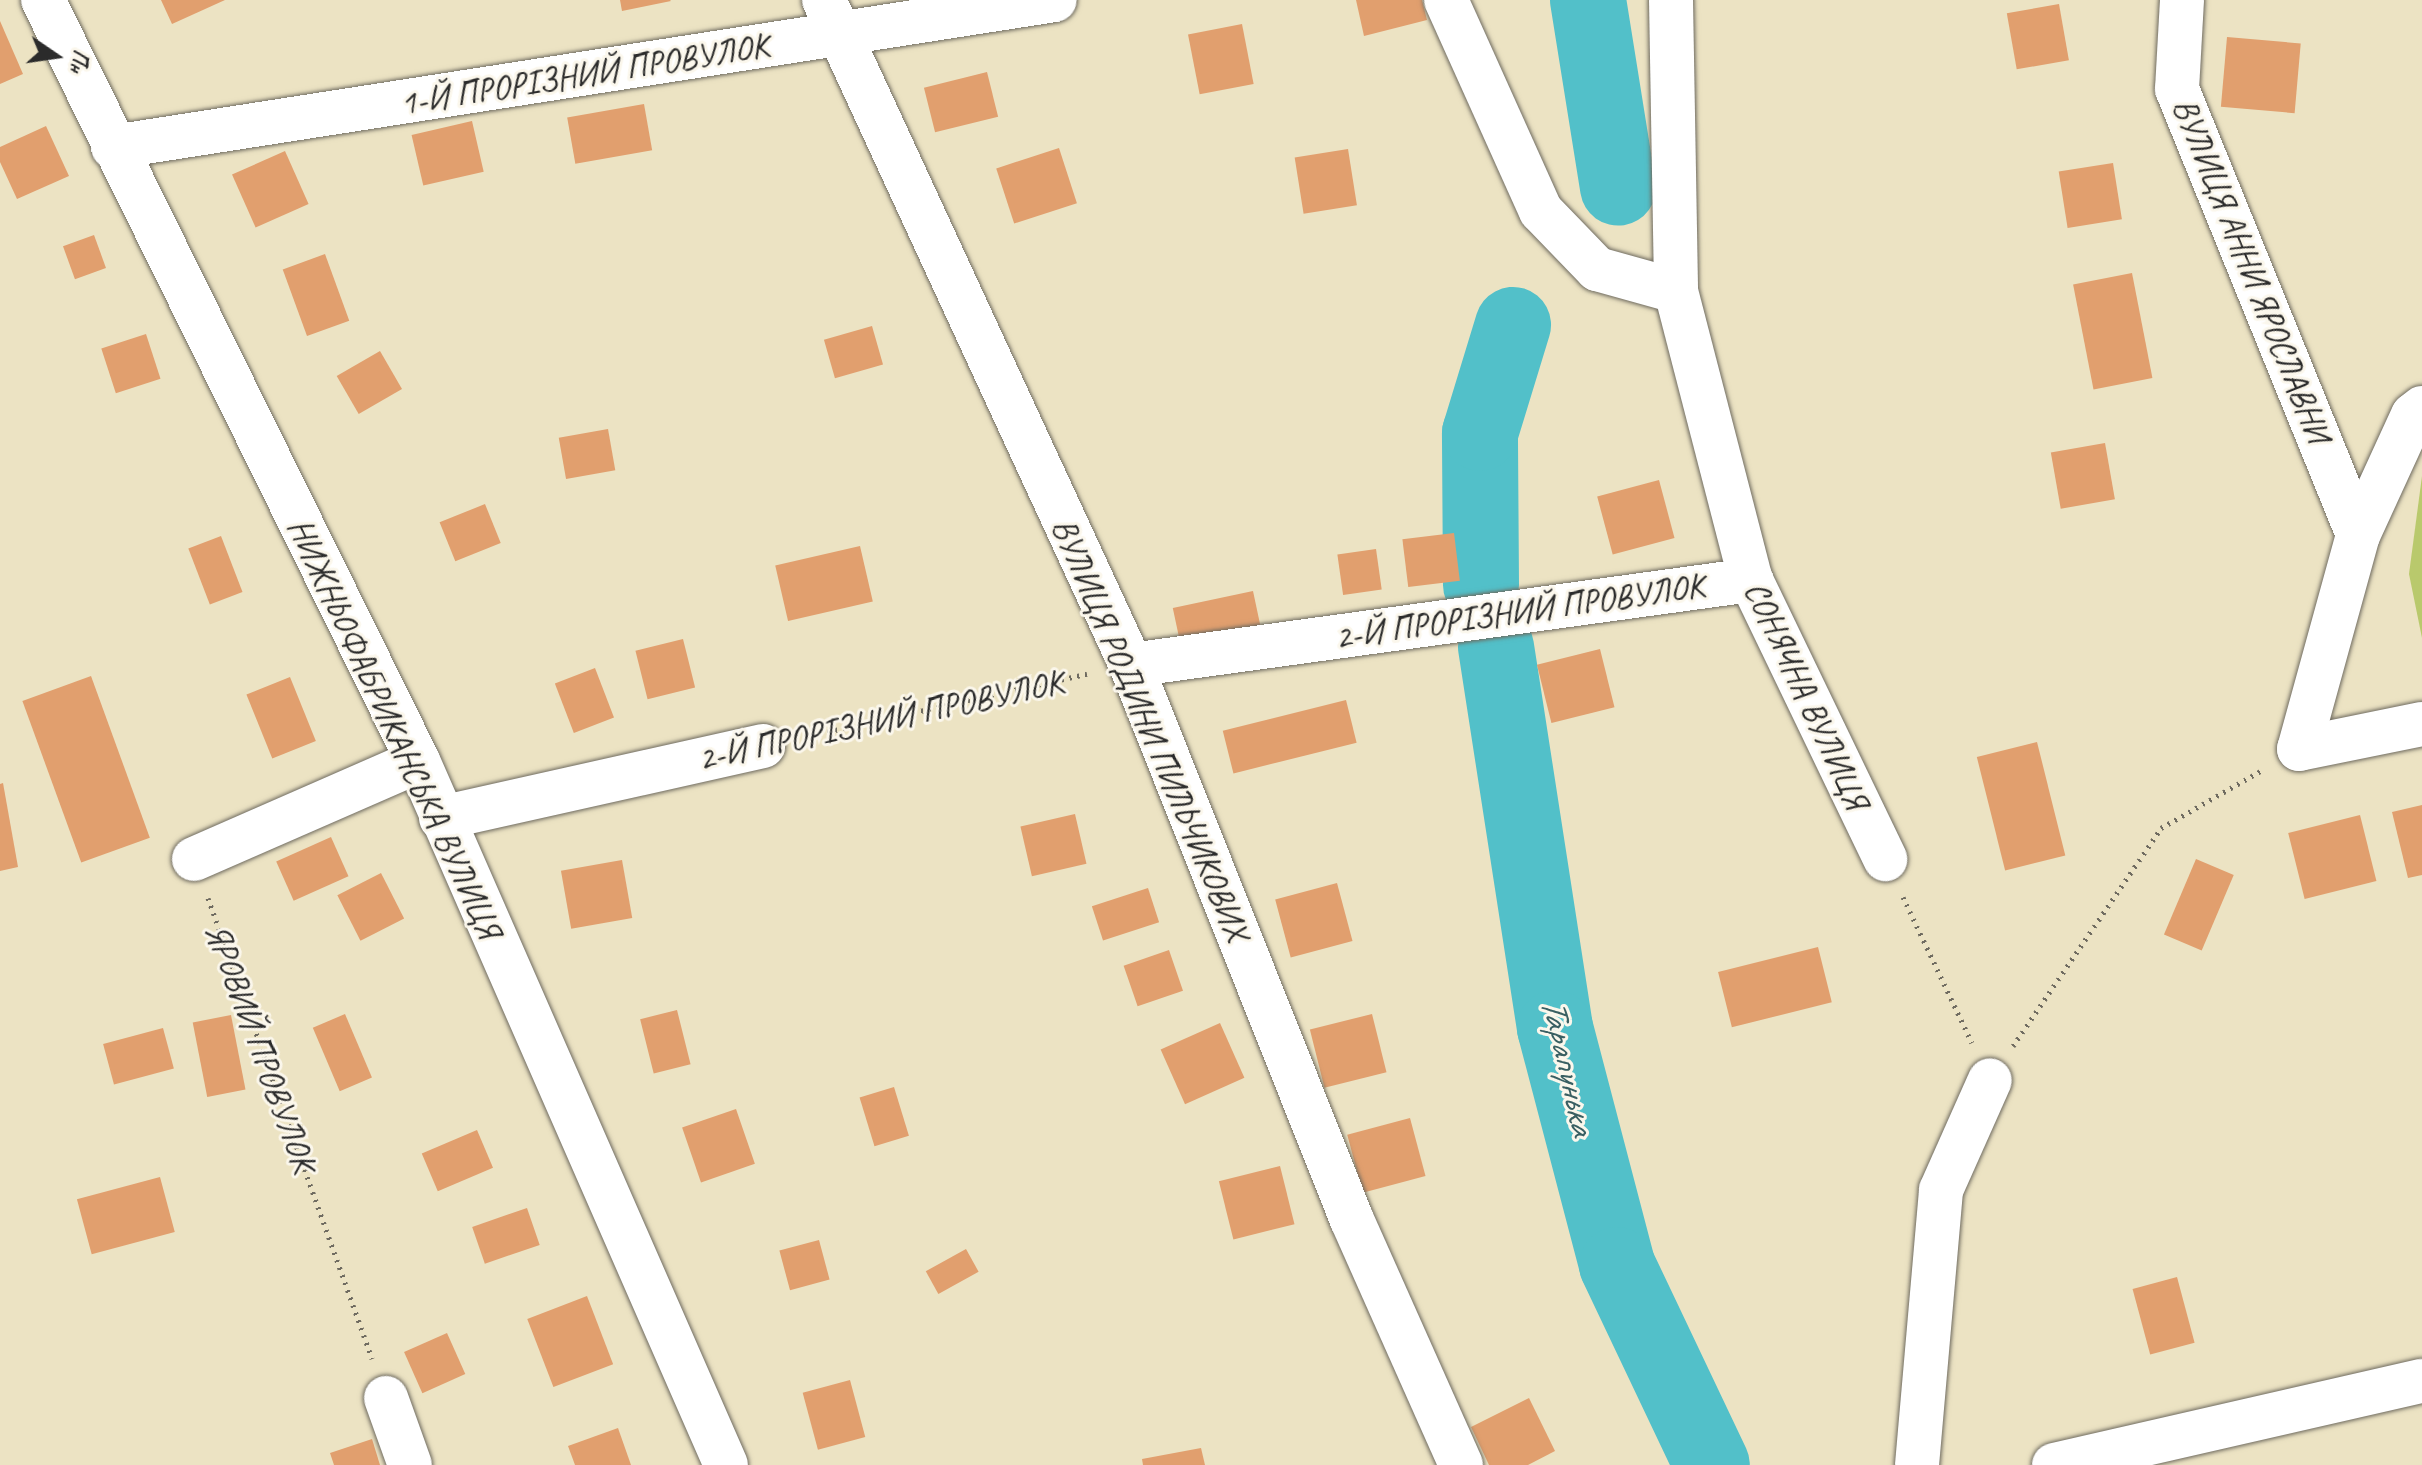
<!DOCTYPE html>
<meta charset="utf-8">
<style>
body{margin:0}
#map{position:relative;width:2422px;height:1465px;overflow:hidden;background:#ece3c3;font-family:Caveat,sans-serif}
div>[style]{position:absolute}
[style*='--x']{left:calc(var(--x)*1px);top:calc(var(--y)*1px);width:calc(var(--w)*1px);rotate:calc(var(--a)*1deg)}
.green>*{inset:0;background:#b9c96c}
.river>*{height:76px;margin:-38px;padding:0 38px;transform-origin:38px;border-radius:38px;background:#52c0c9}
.building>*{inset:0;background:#e19f6e;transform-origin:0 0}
.path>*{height:5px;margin-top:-2.5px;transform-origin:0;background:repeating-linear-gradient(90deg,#6f6b60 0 2px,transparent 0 8px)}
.roads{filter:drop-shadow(0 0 2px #6f6b60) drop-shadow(0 0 2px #6f6b60)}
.minor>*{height:44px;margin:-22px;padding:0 22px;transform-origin:22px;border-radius:22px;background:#fff}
.tertiary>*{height:44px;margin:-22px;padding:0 22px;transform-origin:22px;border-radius:22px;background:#fff}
span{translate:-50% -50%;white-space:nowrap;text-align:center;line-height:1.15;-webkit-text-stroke:6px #fbf7ec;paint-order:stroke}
.street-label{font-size:34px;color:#2b2b2b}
.water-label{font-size:36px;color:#395f62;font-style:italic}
.north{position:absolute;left:16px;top:16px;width:80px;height:80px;-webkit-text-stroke:6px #fbf7ec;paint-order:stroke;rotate:103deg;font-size:22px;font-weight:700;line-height:32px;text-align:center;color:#2b2b2b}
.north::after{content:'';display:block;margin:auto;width:28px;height:36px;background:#2b2b2b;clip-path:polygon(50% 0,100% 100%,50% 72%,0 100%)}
</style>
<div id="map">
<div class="green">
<i style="clip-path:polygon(2422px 476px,2422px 638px,2409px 574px)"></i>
</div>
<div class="river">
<i style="--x:1588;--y:0;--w:190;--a:80.9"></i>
<i style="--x:1481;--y:585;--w:152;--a:-90.4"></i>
<i style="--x:1480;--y:433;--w:113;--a:-73"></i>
<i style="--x:1496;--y:647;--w:386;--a:81.2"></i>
<i style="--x:1555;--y:1028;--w:245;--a:75.3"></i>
<i style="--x:1617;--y:1265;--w:221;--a:64.6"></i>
</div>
<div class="building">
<i style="clip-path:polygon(161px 0,225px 0,172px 24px)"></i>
<i style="clip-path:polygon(620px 0,670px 0,671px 1px,622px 11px)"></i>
<i style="clip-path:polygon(1356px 0,1422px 0,1427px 20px,1364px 36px)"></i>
<i style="left:2059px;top:4px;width:57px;height:53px;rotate:80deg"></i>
<i style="clip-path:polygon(0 21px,23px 74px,0 84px)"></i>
<i style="left:1242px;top:24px;width:61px;height:55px;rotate:79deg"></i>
<i style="left:2227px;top:37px;width:74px;height:70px;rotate:5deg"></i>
<i style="left:987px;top:72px;width:46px;height:65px;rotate:76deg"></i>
<i style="left:644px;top:104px;width:47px;height:78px;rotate:80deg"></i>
<i style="left:472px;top:121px;width:52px;height:62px;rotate:77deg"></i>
<i style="clip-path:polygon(46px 126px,69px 176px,17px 199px,0 162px,0 147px)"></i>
<i style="left:1059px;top:148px;width:58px;height:66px;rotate:72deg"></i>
<i style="left:1348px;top:149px;width:57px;height:54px;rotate:81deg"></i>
<i style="left:285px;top:151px;width:58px;height:58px;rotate:66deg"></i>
<i style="left:2113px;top:163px;width:57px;height:55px;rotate:81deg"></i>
<i style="left:94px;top:235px;width:35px;height:33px;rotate:70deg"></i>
<i style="left:325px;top:254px;width:71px;height:45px;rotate:70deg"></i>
<i style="left:2132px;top:273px;width:107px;height:60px;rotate:79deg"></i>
<i style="left:872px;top:326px;width:40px;height:50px;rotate:74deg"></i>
<i style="left:146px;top:334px;width:47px;height:47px;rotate:72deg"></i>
<i style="left:380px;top:351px;width:44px;height:50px;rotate:60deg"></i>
<i style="left:608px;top:429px;width:42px;height:50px;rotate:80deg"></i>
<i style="left:2105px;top:443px;width:57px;height:55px;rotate:80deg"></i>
<i style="left:1659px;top:480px;width:60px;height:64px;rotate:75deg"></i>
<i style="left:485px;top:504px;width:42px;height:49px;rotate:68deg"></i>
<i style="left:1454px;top:533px;width:48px;height:52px;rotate:83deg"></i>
<i style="left:221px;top:536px;width:60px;height:35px;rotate:69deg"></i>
<i style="left:860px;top:546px;width:57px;height:87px;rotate:77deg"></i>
<i style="left:1376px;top:549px;width:41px;height:39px;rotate:82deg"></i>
<i style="left:1253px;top:591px;width:35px;height:82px;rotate:78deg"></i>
<i style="left:683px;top:639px;width:50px;height:49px;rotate:76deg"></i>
<i style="left:1600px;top:649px;width:60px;height:65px;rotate:76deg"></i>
<i style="left:595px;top:668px;width:53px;height:43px;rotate:69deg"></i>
<i style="left:91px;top:676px;width:172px;height:73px;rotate:70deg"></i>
<i style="left:290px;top:677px;width:69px;height:47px;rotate:68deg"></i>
<i style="left:1346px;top:700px;width:44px;height:127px;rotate:76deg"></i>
<i style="left:2037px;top:742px;width:117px;height:62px;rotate:76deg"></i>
<i style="clip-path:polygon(3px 783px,18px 867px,0 871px,0 784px)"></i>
<i style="clip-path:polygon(2422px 805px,2422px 875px,2408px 878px,2392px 812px)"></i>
<i style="left:1075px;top:814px;width:51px;height:56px;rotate:77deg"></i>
<i style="left:2360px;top:815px;width:68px;height:74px;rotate:76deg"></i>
<i style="left:331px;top:837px;width:43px;height:60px;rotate:66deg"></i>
<i style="left:2196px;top:859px;width:41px;height:82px;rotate:23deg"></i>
<i style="left:622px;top:860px;width:59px;height:62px;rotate:80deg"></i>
<i style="left:381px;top:873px;width:51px;height:49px;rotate:63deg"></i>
<i style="left:1337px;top:883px;width:60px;height:64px;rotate:75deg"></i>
<i style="left:1148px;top:888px;width:36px;height:59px;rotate:72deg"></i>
<i style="left:1818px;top:947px;width:57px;height:103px;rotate:76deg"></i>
<i style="left:1169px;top:950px;width:43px;height:48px;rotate:71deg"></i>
<i style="left:677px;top:1010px;width:56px;height:38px;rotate:76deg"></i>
<i style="left:345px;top:1014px;width:69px;height:35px;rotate:67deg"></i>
<i style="left:1372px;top:1014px;width:60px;height:64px;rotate:76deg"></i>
<i style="left:231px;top:1015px;width:76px;height:39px;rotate:79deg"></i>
<i style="left:1220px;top:1023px;width:60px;height:65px;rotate:66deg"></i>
<i style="left:163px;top:1028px;width:42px;height:62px;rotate:75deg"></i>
<i style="left:894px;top:1087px;width:51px;height:36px;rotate:73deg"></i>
<i style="left:736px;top:1109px;width:58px;height:57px;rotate:71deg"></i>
<i style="left:1410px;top:1118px;width:60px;height:65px;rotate:75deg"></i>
<i style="left:477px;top:1130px;width:41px;height:60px;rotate:67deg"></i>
<i style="left:1280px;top:1166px;width:60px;height:63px;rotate:76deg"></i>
<i style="left:160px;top:1177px;width:57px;height:86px;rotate:75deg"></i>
<i style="left:527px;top:1208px;width:39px;height:58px;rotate:71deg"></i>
<i style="left:819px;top:1240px;width:41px;height:41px;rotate:75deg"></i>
<i style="left:966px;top:1249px;width:26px;height:46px;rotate:61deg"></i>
<i style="left:2177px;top:1277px;width:68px;height:46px;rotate:75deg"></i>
<i style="left:587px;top:1296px;width:73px;height:64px;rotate:69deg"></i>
<i style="left:447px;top:1333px;width:45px;height:47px;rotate:66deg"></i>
<i style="left:850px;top:1380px;width:59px;height:49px;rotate:75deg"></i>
<i style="clip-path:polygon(1529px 1398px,1555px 1451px,1528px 1465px,1489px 1465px,1471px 1427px)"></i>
<i style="clip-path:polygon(618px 1428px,631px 1465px,575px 1465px,568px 1446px)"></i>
<i style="clip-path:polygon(372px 1439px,380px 1465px,334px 1465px,330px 1453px)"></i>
<i style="clip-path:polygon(1201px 1448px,1205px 1465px,1143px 1465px,1142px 1459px)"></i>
</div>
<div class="path">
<i style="--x:804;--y:737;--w:290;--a:-12.6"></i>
<i style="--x:1903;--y:897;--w:161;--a:64.7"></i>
<i style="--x:208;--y:898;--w:489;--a:70.4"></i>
<i style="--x:2013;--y:1046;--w:263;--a:-55.8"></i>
<i style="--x:2161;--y:828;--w:119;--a:-29.8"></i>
</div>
<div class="roads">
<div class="minor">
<i style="--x:43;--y:0;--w:848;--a:63.77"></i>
<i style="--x:418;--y:761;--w:768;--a:66.37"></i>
<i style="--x:824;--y:0;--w:732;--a:65.22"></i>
<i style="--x:1131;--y:665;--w:597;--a:68.29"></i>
<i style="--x:1352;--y:1220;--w:268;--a:66"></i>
<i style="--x:1446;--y:0;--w:231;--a:65.8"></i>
<i style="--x:1541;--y:211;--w:81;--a:46"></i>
<i style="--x:1597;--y:269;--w:82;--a:15.6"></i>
<i style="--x:1671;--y:0;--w:291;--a:89"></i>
<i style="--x:1676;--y:291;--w:299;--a:75.5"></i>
<i style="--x:1751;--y:580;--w:310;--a:64.3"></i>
<i style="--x:2182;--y:0;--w:89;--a:93.2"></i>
<i style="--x:2177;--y:89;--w:481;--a:67.9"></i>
<i style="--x:113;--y:147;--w:953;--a:-8.87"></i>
<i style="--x:2422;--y:408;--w:11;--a:142"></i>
<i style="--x:2413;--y:415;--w:132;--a:114.6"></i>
<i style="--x:2358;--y:535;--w:222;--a:105.4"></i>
<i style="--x:2299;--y:749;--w:126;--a:-11.5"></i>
<i style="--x:1131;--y:665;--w:626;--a:-7.81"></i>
<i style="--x:441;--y:818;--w:330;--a:-12.6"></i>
<i style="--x:194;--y:859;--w:244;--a:-23.6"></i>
<i style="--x:386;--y:1398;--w:71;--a:70.3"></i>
<i style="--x:1917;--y:1465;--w:276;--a:-85"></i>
<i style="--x:1941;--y:1190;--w:120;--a:-66"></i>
</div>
<div class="tertiary">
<i style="--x:2054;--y:1465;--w:377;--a:-12.9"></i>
</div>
</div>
<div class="street-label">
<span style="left:584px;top:74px;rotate:-9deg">1-Й ПРОРІЗНИЙ ПРОВУЛОК</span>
<span style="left:2252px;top:270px;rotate:68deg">ВУЛИЦЯ АННИ ЯРОСЛАВНИ</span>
<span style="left:1519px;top:611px;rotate:-8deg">2-Й ПРОРІЗНИЙ ПРОВУЛОК</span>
<span style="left:1807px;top:695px;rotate:65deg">СОНЯЧНА ВУЛИЦЯ</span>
<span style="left:880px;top:720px;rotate:-12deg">2-Й ПРОРІЗНИЙ ПРОВУЛОК</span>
<span style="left:395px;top:728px;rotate:65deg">НИЖНЬОФАБРИКАНСЬКА ВУЛИЦЯ</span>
<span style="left:1151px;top:729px;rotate:67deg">ВУЛИЦЯ РОДИНИ ПИЛЬЧИКОВИХ</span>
<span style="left:261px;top:1047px;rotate:70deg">ЯРОВИЙ ПРОВУЛОК</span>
</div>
<div class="water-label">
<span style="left:1568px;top:1066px;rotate:77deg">Тарапунька</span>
</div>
<div class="north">Пн</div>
</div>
